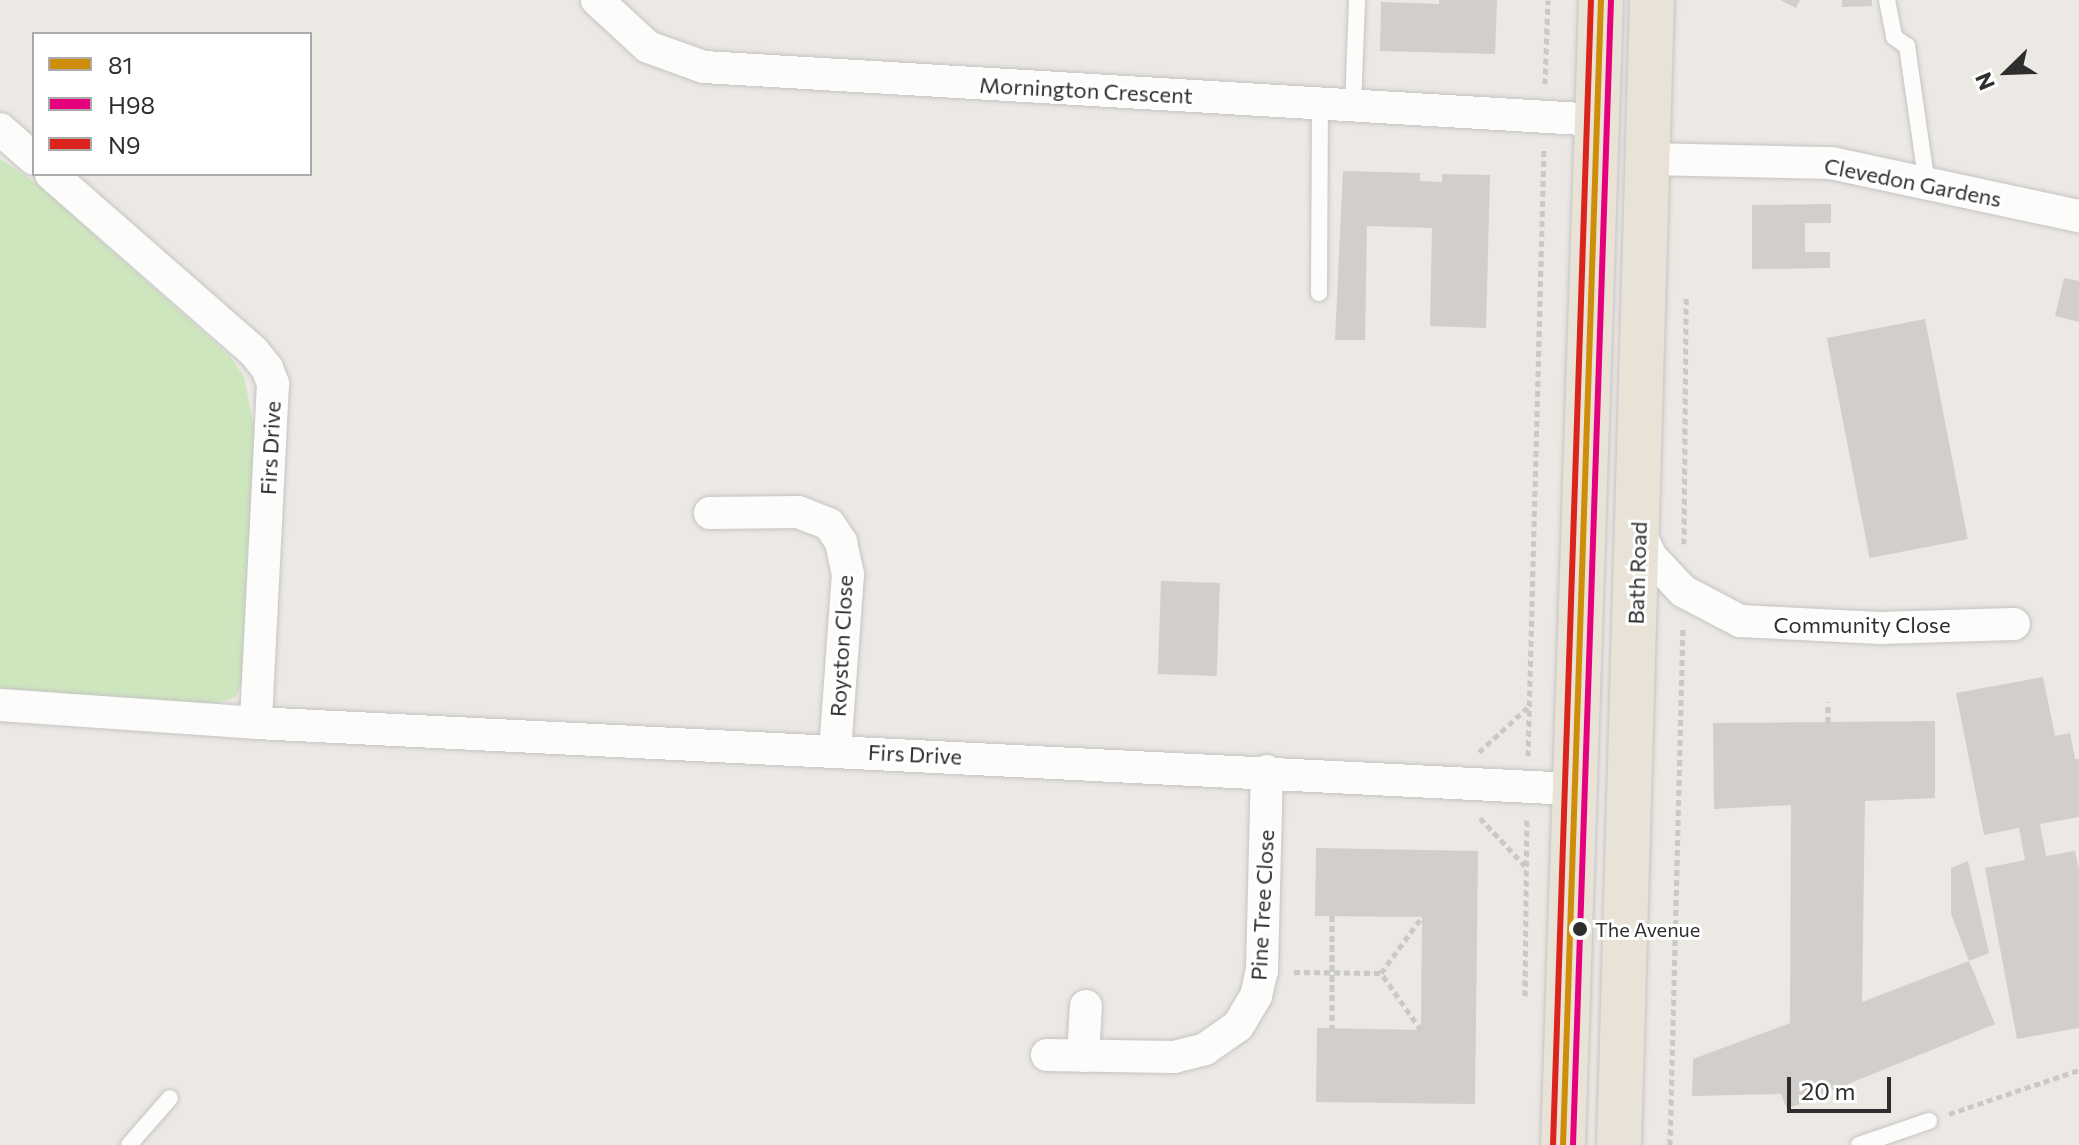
<!DOCTYPE html>
<style>
body{margin:0}
#map{position:relative;width:2079px;height:1145px;overflow:hidden;background:#ece8e4;font-family:Commissioner,sans-serif}
div>[style]{position:absolute}
[style*='--x']{left:calc(var(--x)*1px);top:calc(var(--y)*1px);width:calc(var(--w)*1px);rotate:calc(var(--a)*1deg)}
.green>*{inset:0;background:#cee6be}
.building>*{inset:0;background:#d1cecb;transform-origin:0 0}
.path>*{height:5px;margin-top:-2.5px;transform-origin:0;background:repeating-linear-gradient(90deg,#c9c9c8 0 6px,transparent 0 10px)}
.roads{filter:drop-shadow(0 0 2px #c5c4c5) drop-shadow(0 0 2px #c5c4c5)}
.service>*{height:16px;margin:-8px;padding:0 8px;transform-origin:8px;border-radius:8px;background:#fcfcfb}
.minor>*{height:32px;margin:-16px;padding:0 16px;transform-origin:16px;border-radius:16px;background:#fcfcfb}
.trunk>*{height:44px;margin:-22px;padding:0 22px;transform-origin:22px;border-radius:22px;background:#e9e2d6}
.bus-1>*{height:6px;margin:-3px;padding:0 3px;transform-origin:3px;border-radius:3px;background:#cf8e09}
.bus-2>*{height:6px;margin:-3px;padding:0 3px;transform-origin:3px;border-radius:3px;background:#e5007d}
.bus-3>*{height:6px;margin:-3px;padding:0 3px;transform-origin:3px;border-radius:3px;background:#dc241f}
.dots>*{width:22px;height:22px;translate:-50% -50%;box-sizing:border-box;border:4px solid #fff;border-radius:50%}
span{translate:-50% -50%;white-space:nowrap;text-align:center;line-height:1.15;-webkit-text-stroke:6px #fff;paint-order:stroke}
.bus-label{font-size:20px;color:#2e2e2e}
.left{translate:0 -50%;text-align:left}
.street-label{font-size:22px;color:#2e2e2e}
.legend{position:absolute;left:32px;top:32px;width:280px;height:144px;box-sizing:border-box;background:#fff;border:2px solid #ababab;margin:0;padding:10px 14px;list-style:none;font-size:24px;color:#2e2e2e}
.legend li{display:flex;align-items:center;gap:16px;height:40px}
.legend b{width:40px;border:2px solid #ababab}
.north{position:absolute;left:1967px;top:32px;width:80px;height:80px;-webkit-text-stroke:6px #fff;paint-order:stroke;rotate:247deg;font-size:22px;font-weight:700;line-height:32px;text-align:center;color:#2e2e2e}
.north::after{content:'';display:block;margin:auto;width:28px;height:36px;background:#2e2e2e;clip-path:polygon(50% 0,100% 100%,50% 72%,0 100%)}
.scale{position:absolute;left:1787px;top:1077px;width:104px;height:36px;box-sizing:border-box;border:4px solid #2e2e2e;border-top:0;padding-left:10px;font-size:24px;line-height:28px;white-space:nowrap;color:#2e2e2e;-webkit-text-stroke:6px #fff;paint-order:stroke}
</style>
<div id="map">
<div class="green">
<i style="clip-path:polygon(0 159px,36px 183px,230px 356px,244px 377px,255px 433px,243px 677px,236px 697px,215px 703px,0 692px)"></i>
</div>
<div class="building">
<i style="clip-path:polygon(1439px 0,1497px 0,1495px 54px,1380px 51px,1381px 2px,1439px 4px)"></i>
<i style="clip-path:polygon(1780px 0,1800px 0,1796px 8px)"></i>
<i style="clip-path:polygon(1842px 0,1872px 0,1872px 6px,1842px 7px)"></i>
<i style="clip-path:polygon(1343px 171px,1420px 173px,1420px 181px,1442px 182px,1442px 174px,1490px 175px,1486px 328px,1430px 326px,1432px 228px,1367px 226px,1365px 340px,1335px 340px)"></i>
<i style="clip-path:polygon(1831px 204px,1831px 223px,1805px 223px,1805px 252px,1830px 252px,1830px 268px,1752px 269px,1752px 205px)"></i>
<i style="clip-path:polygon(2064px 278px,2079px 281px,2079px 322px,2055px 316px)"></i>
<i style="left:1925px;top:319px;width:224px;height:100px;rotate:79deg"></i>
<i style="left:1161px;top:581px;width:59px;height:93px;rotate:2deg"></i>
<i style="clip-path:polygon(2043px 677px,2055px 736px,2070px 733px,2075px 759px,2079px 759px,2079px 817px,2040px 824px,2046px 856px,2075px 851px,2079px 871px,2079px 1028px,2017px 1039px,1985px 868px,2025px 860px,2019px 828px,1984px 835px,1956px 693px)"></i>
<i style="clip-path:polygon(1935px 721px,1935px 798px,1865px 801px,1862px 1002px,1969px 961px,1995px 1024px,1787px 1109px,1781px 1094px,1692px 1096px,1693px 1059px,1790px 1023px,1791px 805px,1714px 809px,1713px 723px)"></i>
<i style="clip-path:polygon(1316px 848px,1478px 851px,1475px 1104px,1316px 1102px,1317px 1028px,1421px 1030px,1422px 917px,1315px 916px)"></i>
<i style="clip-path:polygon(1968px 861px,1989px 953px,1969px 961px,1951px 914px,1951px 868px)"></i>
</div>
<div class="path">
<i style="--x:1545;--y:84;--w:84;--a:-88"></i>
<i style="--x:1684;--y:544;--w:246;--a:-89.5"></i>
<i style="--x:1828;--y:722;--w:20;--a:-90"></i>
<i style="--x:1479;--y:752;--w:68;--a:-42.6"></i>
<i style="--x:1528;--y:756;--w:606;--a:-88.49"></i>
<i style="--x:1480;--y:818;--w:66;--a:46.8"></i>
<i style="--x:1332;--y:915;--w:113;--a:90"></i>
<i style="--x:1294;--y:972;--w:87;--a:0.7"></i>
<i style="--x:1525;--y:996;--w:178;--a:-89.4"></i>
<i style="--x:1421;--y:1030;--w:70;--a:-125.1"></i>
<i style="--x:1381;--y:973;--w:69;--a:-53.8"></i>
<i style="--x:1949;--y:1114;--w:137;--a:-18.7"></i>
<i style="--x:1670;--y:1145;--w:519;--a:-88.57"></i>
</div>
<div class="roads">
<div class="service">
<i style="--x:1887;--y:0;--w:38;--a:79"></i>
<i style="--x:1894;--y:37;--w:16;--a:35"></i>
<i style="--x:1907;--y:46;--w:139;--a:81.8"></i>
<i style="--x:1353;--y:106;--w:106;--a:-87.8"></i>
<i style="--x:1319;--y:293;--w:190;--a:-89.7"></i>
<i style="--x:129;--y:1145;--w:62;--a:-48.9"></i>
<i style="--x:1859;--y:1145;--w:74;--a:-18.9"></i>
</div>
<div class="minor">
<i style="--x:597;--y:0;--w:69;--a:42.7"></i>
<i style="--x:648;--y:47;--w:59;--a:19.7"></i>
<i style="--x:704;--y:67;--w:896;--a:3.39"></i>
<i style="--x:0;--y:129;--w:45;--a:41.4"></i>
<i style="--x:1649;--y:159;--w:182;--a:1.3"></i>
<i style="--x:1831;--y:163;--w:254;--a:12.1"></i>
<i style="--x:51;--y:174;--w:270;--a:41.2"></i>
<i style="--x:254;--y:352;--w:21;--a:51"></i>
<i style="--x:267;--y:368;--w:17;--a:69"></i>
<i style="--x:273;--y:384;--w:339;--a:92.9"></i>
<i style="--x:710;--y:513;--w:88;--a:-0.7"></i>
<i style="--x:798;--y:512;--w:33;--a:21"></i>
<i style="--x:829;--y:524;--w:22;--a:56"></i>
<i style="--x:841;--y:542;--w:33;--a:78"></i>
<i style="--x:848;--y:574;--w:177;--a:94.2"></i>
<i style="--x:1638;--y:530;--w:30;--a:64"></i>
<i style="--x:1651;--y:557;--w:47;--a:46.7"></i>
<i style="--x:1683;--y:591;--w:64;--a:27.8"></i>
<i style="--x:1740;--y:621;--w:140;--a:2.9"></i>
<i style="--x:1880;--y:628;--w:134;--a:-1.7"></i>
<i style="--x:0;--y:705;--w:257;--a:4"></i>
<i style="--x:256;--y:723;--w:1320;--a:2.87"></i>
<i style="--x:1047;--y:1055;--w:127;--a:0.9"></i>
<i style="--x:1174;--y:1057;--w:32;--a:-14"></i>
<i style="--x:1205;--y:1049;--w:40;--a:-34.9"></i>
<i style="--x:1238;--y:1026;--w:35;--a:-59"></i>
<i style="--x:1256;--y:996;--w:26;--a:-77"></i>
<i style="--x:1262;--y:971;--w:200;--a:-88.6"></i>
<i style="--x:1083;--y:1056;--w:50;--a:-86.6"></i>
</div>
<div class="trunk">
<i style="--x:1563;--y:1145;--w:1146;--a:-88.1"></i>
<i style="--x:1619;--y:1145;--w:1145;--a:-88.35"></i>
</div>
</div>
<div class="bus-1">
<i style="--x:1563;--y:1145;--w:1146;--a:-88.1"></i>
</div>
<div class="bus-2">
<i style="--x:1573;--y:1145;--w:1146;--a:-88.1"></i>
</div>
<div class="bus-3">
<i style="--x:1553;--y:1145;--w:1146;--a:-88.1"></i>
</div>
<div class="dots">
<i style="left:1580px;top:929px;background:#2e2e2e"></i>
</div>
<div class="bus-label">
<span class="left" style="left:1595px;top:929px">The Avenue</span>
</div>
<div class="street-label">
<span style="left:1086px;top:90px;rotate:3deg">Mornington Crescent</span>
<span style="left:1913px;top:182px;rotate:11deg">Clevedon Gardens</span>
<span style="left:270px;top:448px;rotate:-87deg">Firs Drive</span>
<span style="left:1637px;top:573px;rotate:-88deg">Bath Road</span>
<span style="left:1862px;top:625px">Community Close</span>
<span style="left:841px;top:646px;rotate:-87deg">Royston Close</span>
<span style="left:915px;top:754px;rotate:3deg">Firs Drive</span>
<span style="left:1262px;top:905px;rotate:-87deg">Pine Tree Close</span>
</div>
<ul class="legend">
<li><b style="height:10px;background:#cf8e09"></b>81</li>
<li><b style="height:10px;background:#e5007d"></b>H98</li>
<li><b style="height:10px;background:#dc241f"></b>N9</li>
</ul>
<div class="north">N</div>
<div class="scale">20 m</div>
</div>
